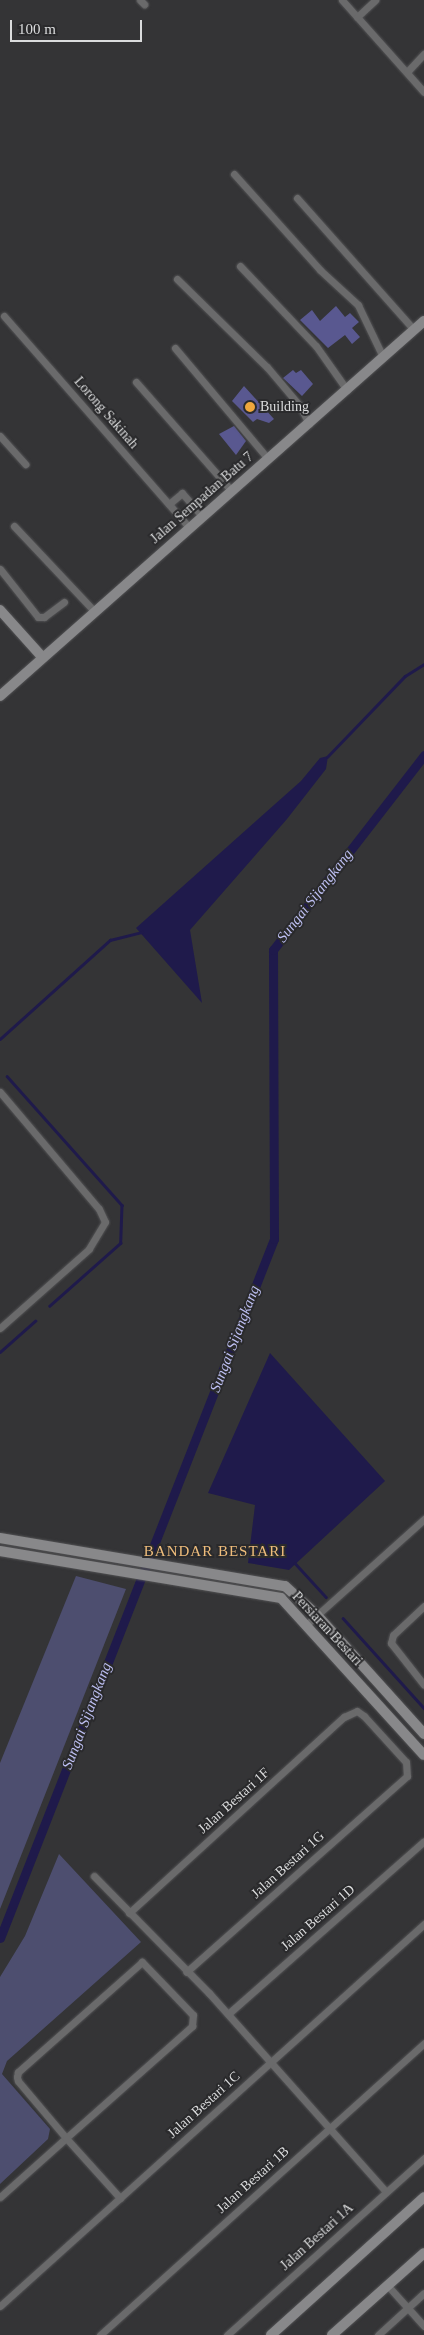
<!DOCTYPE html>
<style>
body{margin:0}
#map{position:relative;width:424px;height:2335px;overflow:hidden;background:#343436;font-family:"Times New Roman",serif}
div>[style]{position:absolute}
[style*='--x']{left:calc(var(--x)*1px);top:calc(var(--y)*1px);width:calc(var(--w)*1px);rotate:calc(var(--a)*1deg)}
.green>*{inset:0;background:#4d4e6f}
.water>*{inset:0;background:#1f1a4b}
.stream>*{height:2.5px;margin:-1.25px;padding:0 1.25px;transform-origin:1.25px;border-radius:1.25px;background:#1f1a4b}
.canal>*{height:9px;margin:-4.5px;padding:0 4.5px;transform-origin:4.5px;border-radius:4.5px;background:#1f1a4b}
.building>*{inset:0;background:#595890}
.roads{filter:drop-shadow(0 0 1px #525254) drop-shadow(0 0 1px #525254)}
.street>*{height:7px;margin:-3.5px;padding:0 3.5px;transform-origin:3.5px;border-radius:3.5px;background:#6a6a6b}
.secondary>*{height:10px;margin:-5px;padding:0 5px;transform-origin:5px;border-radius:5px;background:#88888a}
.dots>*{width:14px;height:14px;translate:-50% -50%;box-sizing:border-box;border:2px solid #2a2a2c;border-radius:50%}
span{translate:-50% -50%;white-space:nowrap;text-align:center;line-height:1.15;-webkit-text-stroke:4px #2a2a2c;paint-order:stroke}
.poi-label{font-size:14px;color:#dbdcdd}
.left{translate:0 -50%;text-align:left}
.street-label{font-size:14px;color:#dbdcdd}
.water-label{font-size:15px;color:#bdbff2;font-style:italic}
.neighbourhood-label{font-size:15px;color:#efbd7c;letter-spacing:1px}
.scale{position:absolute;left:10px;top:20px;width:132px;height:22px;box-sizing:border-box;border:2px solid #dbdcdd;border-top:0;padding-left:6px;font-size:15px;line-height:18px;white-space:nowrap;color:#dbdcdd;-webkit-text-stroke:4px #2a2a2c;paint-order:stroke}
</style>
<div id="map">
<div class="green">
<i style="clip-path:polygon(76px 1576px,126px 1589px,0 1909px,0 1763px)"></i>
<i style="clip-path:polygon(59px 1854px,141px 1942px,7px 2061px,2px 2074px,50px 2129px,48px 2139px,0 2184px,0 1977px,25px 1936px)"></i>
</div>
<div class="water">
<i style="clip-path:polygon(328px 756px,326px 769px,287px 819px,190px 930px,202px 1003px,136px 928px,301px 781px,320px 758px)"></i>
<i style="clip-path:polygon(270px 1353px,385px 1481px,289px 1570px,248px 1563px,255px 1505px,208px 1493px)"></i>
</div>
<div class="stream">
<i style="--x:327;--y:757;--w:112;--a:-46.1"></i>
<i style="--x:405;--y:676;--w:22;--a:-32"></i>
<i style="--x:0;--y:1039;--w:148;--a:-42"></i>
<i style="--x:110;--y:940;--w:33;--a:-14"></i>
<i style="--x:7;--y:1076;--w:173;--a:48.3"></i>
<i style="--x:122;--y:1205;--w:38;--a:92"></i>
<i style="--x:121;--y:1243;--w:95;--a:138.4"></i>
<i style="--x:0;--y:1352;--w:47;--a:-41.5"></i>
<i style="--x:295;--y:1563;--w:46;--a:47.6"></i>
<i style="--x:343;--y:1618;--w:121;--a:48"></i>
</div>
<div class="canal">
<i style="--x:0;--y:1938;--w:751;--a:-68.6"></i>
<i style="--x:274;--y:1239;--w:289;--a:-90.2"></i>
<i style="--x:273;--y:950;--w:247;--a:-52.2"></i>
</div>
<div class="building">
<i style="clip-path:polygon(336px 306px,345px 317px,350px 313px,359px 322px,352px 328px,360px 337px,352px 344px,345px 335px,328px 348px,300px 320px,312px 310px,320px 321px)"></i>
<i style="clip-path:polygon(293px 370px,296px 373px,301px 370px,313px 384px,302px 396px,283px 378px)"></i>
<i style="clip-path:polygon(244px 386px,274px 419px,269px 423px,257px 419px,253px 422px,232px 401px)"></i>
<i style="clip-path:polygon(234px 426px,246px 441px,236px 455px,219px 434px)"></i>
</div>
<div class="roads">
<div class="street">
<i style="--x:140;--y:0;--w:6;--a:45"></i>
<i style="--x:342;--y:0;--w:123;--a:48.3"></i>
<i style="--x:357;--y:17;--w:25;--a:-43"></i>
<i style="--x:407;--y:72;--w:25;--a:-47"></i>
<i style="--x:234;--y:174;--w:129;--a:48.1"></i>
<i style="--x:320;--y:270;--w:52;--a:42.6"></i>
<i style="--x:358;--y:305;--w:58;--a:64.3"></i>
<i style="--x:297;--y:198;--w:176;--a:48.4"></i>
<i style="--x:240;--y:266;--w:110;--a:46.5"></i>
<i style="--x:316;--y:346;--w:54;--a:54.8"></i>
<i style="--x:177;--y:279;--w:126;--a:44.4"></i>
<i style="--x:267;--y:367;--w:51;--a:49.8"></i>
<i style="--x:300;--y:406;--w:20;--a:63"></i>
<i style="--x:4;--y:316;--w:281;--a:48.8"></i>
<i style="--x:175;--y:348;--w:145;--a:50"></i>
<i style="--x:136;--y:382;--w:144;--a:48.7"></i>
<i style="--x:0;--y:436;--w:38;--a:48"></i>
<i style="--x:169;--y:504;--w:17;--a:-40"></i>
<i style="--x:182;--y:493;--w:30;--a:49"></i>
<i style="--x:14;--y:526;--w:117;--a:46.7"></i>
<i style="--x:0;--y:569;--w:61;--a:51.6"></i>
<i style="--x:38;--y:617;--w:6;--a:0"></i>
<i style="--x:44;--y:617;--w:25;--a:-37"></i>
<i style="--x:0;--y:1092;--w:153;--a:49.8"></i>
<i style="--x:99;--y:1209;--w:14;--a:65"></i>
<i style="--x:105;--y:1222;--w:31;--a:121"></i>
<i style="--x:89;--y:1249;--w:119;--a:138.4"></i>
<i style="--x:424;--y:1606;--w:42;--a:136.9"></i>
<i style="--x:393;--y:1635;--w:8;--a:104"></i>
<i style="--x:391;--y:1643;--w:53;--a:51.8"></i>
<i style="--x:306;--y:1625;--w:159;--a:-41.9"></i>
<i style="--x:94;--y:1876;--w:164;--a:45.5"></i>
<i style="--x:209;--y:1993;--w:266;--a:48.3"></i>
<i style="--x:129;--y:1913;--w:291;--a:-42.4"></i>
<i style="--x:344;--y:1717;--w:14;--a:-25"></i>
<i style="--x:357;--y:1711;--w:9;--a:36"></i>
<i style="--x:364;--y:1716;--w:62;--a:47.6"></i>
<i style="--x:406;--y:1762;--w:14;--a:86"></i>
<i style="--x:407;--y:1776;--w:295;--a:138.4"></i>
<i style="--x:228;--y:2014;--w:261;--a:-41.4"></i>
<i style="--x:0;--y:2197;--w:89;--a:-41.8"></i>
<i style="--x:66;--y:2138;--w:169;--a:-41.6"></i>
<i style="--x:192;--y:2026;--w:11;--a:-85"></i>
<i style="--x:193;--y:2015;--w:74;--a:-133.9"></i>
<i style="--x:142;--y:1962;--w:166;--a:138.4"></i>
<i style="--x:18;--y:2072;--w:5;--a:101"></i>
<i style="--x:17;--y:2077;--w:4;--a:76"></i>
<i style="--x:18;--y:2081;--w:75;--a:49.9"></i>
<i style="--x:66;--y:2138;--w:81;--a:48"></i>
<i style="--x:388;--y:2286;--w:54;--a:48"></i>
<i style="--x:0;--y:2306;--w:571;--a:-42.02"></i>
<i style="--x:100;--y:2335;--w:436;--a:-42"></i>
<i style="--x:227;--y:2335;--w:265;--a:-41.9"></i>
<i style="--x:378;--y:2335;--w:62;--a:-42.4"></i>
</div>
<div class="secondary">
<i style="--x:0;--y:610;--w:64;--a:48.1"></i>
<i style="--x:0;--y:696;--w:566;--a:-41.49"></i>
<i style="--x:0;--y:1538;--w:289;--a:9.6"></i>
<i style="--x:285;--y:1586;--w:43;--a:42.2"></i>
<i style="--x:317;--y:1615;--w:160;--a:48"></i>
<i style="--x:0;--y:1551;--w:285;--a:9.5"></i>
<i style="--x:281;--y:1598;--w:212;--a:47.7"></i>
<i style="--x:271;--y:2335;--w:206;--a:-42"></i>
<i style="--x:332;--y:2335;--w:123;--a:-41.7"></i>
</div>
</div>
<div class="dots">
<i style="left:250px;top:407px;background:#efa73d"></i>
</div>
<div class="poi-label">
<span class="left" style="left:260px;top:407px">Building</span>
</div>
<div class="street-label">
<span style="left:106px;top:413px;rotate:49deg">Lorong Sakinah</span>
<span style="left:202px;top:498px;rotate:-41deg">Jalan Sempadan Batu 7</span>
<span style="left:327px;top:1629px;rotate:47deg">Persiaran Bestari</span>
<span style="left:234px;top:1801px;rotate:-42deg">Jalan Bestari 1F</span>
<span style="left:288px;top:1865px;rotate:-42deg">Jalan Bestari 1G</span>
<span style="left:318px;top:1918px;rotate:-41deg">Jalan Bestari 1D</span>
<span style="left:204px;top:2105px;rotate:-42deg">Jalan Bestari 1C</span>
<span style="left:253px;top:2180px;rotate:-42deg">Jalan Bestari 1B</span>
<span style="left:317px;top:2237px;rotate:-42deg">Jalan Bestari 1A</span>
</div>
<div class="water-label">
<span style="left:315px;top:896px;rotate:-52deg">Sungai Sijangkang</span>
<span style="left:235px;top:1339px;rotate:-69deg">Sungai Sijangkang</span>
<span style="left:87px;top:1716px;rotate:-69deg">Sungai Sijangkang</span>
</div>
<div class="neighbourhood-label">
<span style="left:215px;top:1552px">BANDAR BESTARI</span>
</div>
<div class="scale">100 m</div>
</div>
